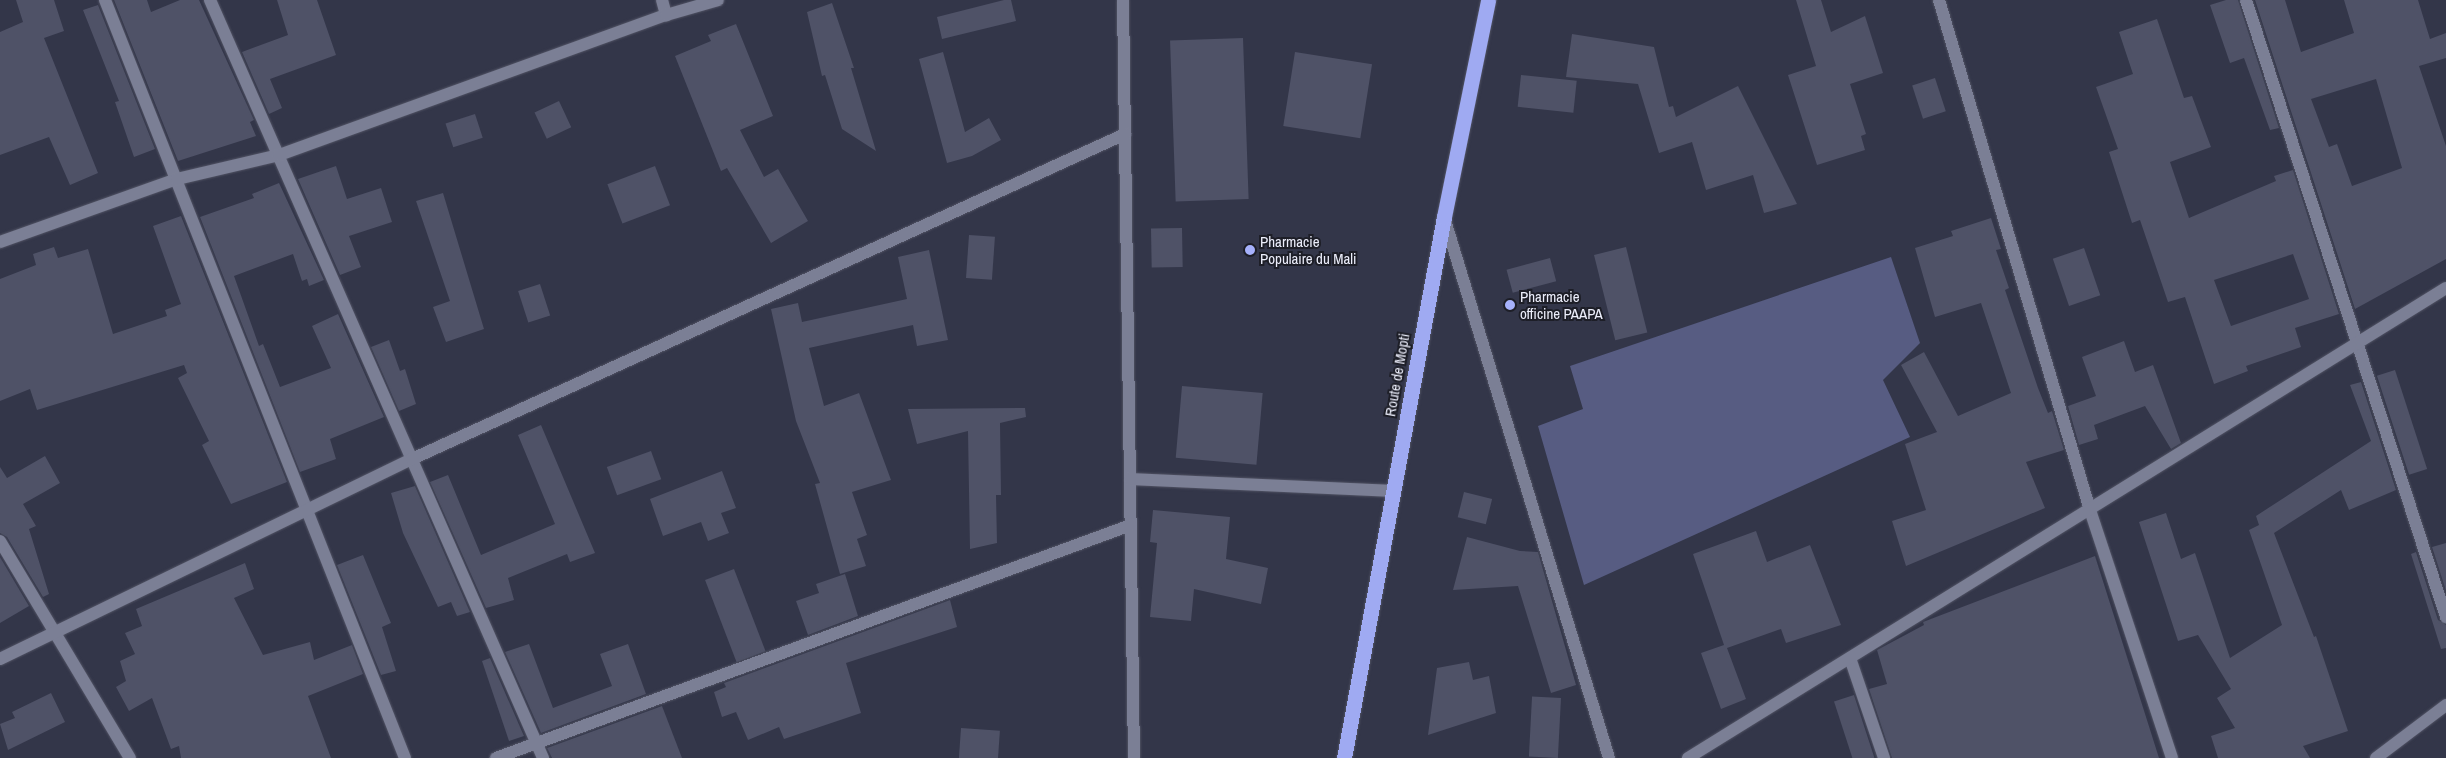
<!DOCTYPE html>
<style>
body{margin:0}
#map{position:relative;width:2446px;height:758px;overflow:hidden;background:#333649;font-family:"Archivo Narrow",sans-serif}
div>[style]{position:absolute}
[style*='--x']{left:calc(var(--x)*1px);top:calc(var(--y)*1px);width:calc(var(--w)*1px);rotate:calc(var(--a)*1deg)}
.green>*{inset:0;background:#575c82}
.building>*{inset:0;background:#4f5267;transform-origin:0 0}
.roads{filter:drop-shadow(0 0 1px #515364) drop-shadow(0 0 1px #515364)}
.minor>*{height:12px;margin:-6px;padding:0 6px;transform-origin:6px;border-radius:6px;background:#7b7f95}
.highway>*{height:15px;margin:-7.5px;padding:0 7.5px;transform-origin:7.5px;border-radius:7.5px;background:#9faaf2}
.dots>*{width:14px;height:14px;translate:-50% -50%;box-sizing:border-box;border:2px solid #1d1e27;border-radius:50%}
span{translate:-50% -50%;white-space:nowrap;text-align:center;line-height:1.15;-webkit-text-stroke:4px #1d1e27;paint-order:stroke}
.poi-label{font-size:15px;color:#eceefb}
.left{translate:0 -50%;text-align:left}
.street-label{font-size:15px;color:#eceefb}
</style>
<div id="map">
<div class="green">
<i style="clip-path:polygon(1891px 257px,1920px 343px,1883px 380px,1910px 437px,1584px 585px,1538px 426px,1583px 409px,1570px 366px)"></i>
</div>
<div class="building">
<i style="clip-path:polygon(16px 0,54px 0,64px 31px,44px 38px,98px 173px,70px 185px,49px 137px,0 155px,0 32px,23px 22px)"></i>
<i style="clip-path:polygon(114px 0,147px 0,151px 12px,180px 0,199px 0,254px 120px,250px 122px,256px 136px,178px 161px)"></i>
<i style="clip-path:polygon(277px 0,317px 0,336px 55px,270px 79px,282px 108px,269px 114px,242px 52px,288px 35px)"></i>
<i style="clip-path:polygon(1004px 0,1011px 0,1016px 21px,942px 39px,937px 17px)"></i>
<i style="clip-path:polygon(1796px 0,1821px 0,1831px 32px,1865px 16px,1883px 73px,1850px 84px,1866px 134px,1861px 136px,1865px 150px,1817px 165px,1788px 75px,1816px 66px)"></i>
<i style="clip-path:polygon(2226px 0,2238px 0,2279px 128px,2270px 130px,2244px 58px,2230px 63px,2210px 5px)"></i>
<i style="clip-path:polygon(evenodd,2255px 0,2285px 0,2301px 52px,2354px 33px,2344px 0,2418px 0,2430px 39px,2446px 33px,2446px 58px,2419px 66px,2446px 146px,2446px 259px,2355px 309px,2255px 0,2376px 79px,2402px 168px,2352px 186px,2337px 144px,2329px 147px,2311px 99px,2376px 79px)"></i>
<i style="clip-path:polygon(832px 3px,854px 68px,851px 68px,876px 151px,842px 129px,825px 75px,822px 76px,807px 12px)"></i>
<i style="clip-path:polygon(98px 5px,155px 149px,134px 157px,115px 102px,119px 101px,83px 10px)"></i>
<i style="clip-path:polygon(evenodd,2157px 19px,2184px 98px,2192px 96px,2211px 147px,2170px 162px,2189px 218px,2276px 181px,2274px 176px,2293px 170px,2339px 314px,2295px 328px,2301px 347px,2246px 366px,2248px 371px,2214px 384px,2185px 297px,2168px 302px,2140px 220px,2132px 223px,2109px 152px,2118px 149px,2096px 87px,2133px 74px,2119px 32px,2157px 19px,2293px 254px,2309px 299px,2231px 326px,2214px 280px,2293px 254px)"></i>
<i style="clip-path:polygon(736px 24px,773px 116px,740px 130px,764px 177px,778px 169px,808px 221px,771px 243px,727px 168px,721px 171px,675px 56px,711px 41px,708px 35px)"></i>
<i style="clip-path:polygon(1572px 34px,1654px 47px,1669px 107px,1673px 106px,1676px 117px,1738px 86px,1797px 204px,1764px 213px,1753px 175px,1706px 190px,1692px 142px,1659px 153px,1638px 84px,1566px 77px)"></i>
<i style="left:1243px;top:38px;width:161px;height:73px;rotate:88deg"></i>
<i style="clip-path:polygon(943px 52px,965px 132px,989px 118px,1001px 140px,972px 156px,947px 163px,919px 59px)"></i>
<i style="left:1295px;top:52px;width:78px;height:75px;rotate:9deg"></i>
<i style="left:1521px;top:75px;width:56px;height:32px;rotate:6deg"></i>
<i style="left:1935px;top:78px;width:35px;height:24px;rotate:72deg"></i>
<i style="left:559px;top:101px;width:29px;height:27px;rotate:65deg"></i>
<i style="left:475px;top:114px;width:25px;height:31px;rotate:72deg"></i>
<i style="clip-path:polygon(336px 166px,347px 199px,381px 188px,392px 222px,349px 236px,361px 267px,340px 275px,298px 179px)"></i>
<i style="left:655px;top:166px;width:42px;height:51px;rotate:69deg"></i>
<i style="clip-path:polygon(279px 183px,324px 280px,309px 286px,307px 279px,302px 281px,293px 254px,234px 276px,259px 346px,263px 344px,280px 387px,331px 368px,312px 326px,338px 314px,384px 417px,330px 439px,336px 459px,300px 472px,200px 217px,254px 198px,252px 194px)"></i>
<i style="clip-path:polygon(443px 193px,484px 329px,446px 342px,433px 307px,450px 301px,416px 201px)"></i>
<i style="clip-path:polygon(181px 216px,287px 482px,231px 504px,202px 445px,209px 441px,178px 378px,187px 373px,184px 365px,37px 410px,30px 389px,0 401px,0 279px,36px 265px,33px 254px,54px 247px,58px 258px,88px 249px,113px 334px,167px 316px,165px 310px,181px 304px,153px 226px)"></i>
<i style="clip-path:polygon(1991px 218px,2001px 249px,1996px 250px,2009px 288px,2005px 290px,2038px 388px,2048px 413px,2052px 411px,2064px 450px,2026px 462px,2045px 508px,1906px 566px,1892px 521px,1926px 510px,1905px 444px,1937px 432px,1901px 365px,1924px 352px,1958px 416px,2011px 393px,1981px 303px,1935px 317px,1915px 248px,1953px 236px,1951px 231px)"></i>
<i style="left:1182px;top:228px;width:39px;height:31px;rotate:89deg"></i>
<i style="left:969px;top:235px;width:26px;height:43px;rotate:4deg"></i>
<i style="left:1626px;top:247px;width:88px;height:33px;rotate:76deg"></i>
<i style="left:2084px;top:248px;width:50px;height:33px;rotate:71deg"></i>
<i style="clip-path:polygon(929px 250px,948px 340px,917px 346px,913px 325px,809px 348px,824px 406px,859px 393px,891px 480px,852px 492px,867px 535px,857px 539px,866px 566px,840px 574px,815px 484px,820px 483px,796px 421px,771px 309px,798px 303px,802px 322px,907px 299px,898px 257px)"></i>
<i style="left:1550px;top:258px;width:24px;height:45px;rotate:75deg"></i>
<i style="left:540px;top:284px;width:33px;height:23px;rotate:72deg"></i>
<i style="clip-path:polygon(389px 340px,400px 371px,405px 369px,416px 404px,399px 411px,371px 347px)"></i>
<i style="clip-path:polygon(2124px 341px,2135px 372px,2153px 365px,2181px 443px,2171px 449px,2145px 406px,2094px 425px,2098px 439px,2079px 445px,2068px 406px,2096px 396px,2082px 357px)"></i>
<i style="left:2395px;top:370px;width:104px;height:19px;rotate:72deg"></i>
<i style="clip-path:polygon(2361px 382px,2396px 490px,2349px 510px,2341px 490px,2274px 533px,2314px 637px,2316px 636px,2348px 731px,2303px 746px,2310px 758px,2218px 758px,2211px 736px,2235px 728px,2217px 698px,2231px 689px,2198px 635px,2178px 641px,2139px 522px,2166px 513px,2181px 559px,2195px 553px,2230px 658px,2282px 625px,2249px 530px,2259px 525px,2256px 516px,2371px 441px,2350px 385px)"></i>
<i style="left:1182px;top:386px;width:81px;height:72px;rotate:5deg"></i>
<i style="clip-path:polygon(1025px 408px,1026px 417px,1000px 423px,1001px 495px,996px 495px,997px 543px,970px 549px,968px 431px,917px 444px,908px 409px)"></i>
<i style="clip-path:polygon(541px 425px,595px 553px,570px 562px,567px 554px,508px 578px,514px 600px,486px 608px,430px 482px,448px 475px,481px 555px,555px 524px,518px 435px)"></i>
<i style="left:651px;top:451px;width:30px;height:47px;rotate:70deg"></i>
<i style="clip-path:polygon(45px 456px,60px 483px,23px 504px,36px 526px,29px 529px,49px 594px,43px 597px,7px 537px,0 533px,0 467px,7px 478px)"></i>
<i style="clip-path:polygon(722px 471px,736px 508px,721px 513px,729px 533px,708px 541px,701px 522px,663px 536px,650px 499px)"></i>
<i style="clip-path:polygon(415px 486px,470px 612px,457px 616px,451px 602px,438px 607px,403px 533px,391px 493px)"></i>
<i style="left:1464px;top:492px;width:29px;height:26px;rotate:14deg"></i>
<i style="clip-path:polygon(1153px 510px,1230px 517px,1226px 559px,1268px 568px,1261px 604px,1194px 589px,1191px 621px,1150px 617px,1157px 543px,1150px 542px)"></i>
<i style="clip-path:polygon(1756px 531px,1767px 562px,1810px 545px,1841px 625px,1786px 643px,1781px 629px,1727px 648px,1746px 699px,1721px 709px,1701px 653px,1724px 645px,1693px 554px)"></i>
<i style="clip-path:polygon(1467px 537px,1520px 551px,1538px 552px,1576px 685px,1551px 693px,1518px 586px,1453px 590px)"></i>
<i style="clip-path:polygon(2446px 543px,2446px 591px,2432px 547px)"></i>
<i style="clip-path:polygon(2416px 552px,2438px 620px,2446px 625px,2446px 648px,2441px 649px,2411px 554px)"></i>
<i style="clip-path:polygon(363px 555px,391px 623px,382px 627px,396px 671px,381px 675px,337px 565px)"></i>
<i style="clip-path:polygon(2095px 556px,2159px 758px,1892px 758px,1869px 689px,1887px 684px,1877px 650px,1924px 625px,1923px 622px)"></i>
<i style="clip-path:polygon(0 557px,29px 606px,0 623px)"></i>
<i style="clip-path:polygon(245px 563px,254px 589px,234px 598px,263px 655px,310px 642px,314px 660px,352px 645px,363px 674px,308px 696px,331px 758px,181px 758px,179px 746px,171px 749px,152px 698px,129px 711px,116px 687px,126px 681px,120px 661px,135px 654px,125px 633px,142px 626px,136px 609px)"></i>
<i style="left:734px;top:569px;width:88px;height:31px;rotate:69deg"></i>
<i style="clip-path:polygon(845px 574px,858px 616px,808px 635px,796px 601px,819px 593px,816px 584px)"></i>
<i style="clip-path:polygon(950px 600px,957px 627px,846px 663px,861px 713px,784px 739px,779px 727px,748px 740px,736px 712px,722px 717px,714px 692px,726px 687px,724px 683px)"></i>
<i style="clip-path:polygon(529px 644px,553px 708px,612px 686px,600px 654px,628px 644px,646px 694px,541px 733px,505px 652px)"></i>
<i style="clip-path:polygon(490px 658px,524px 736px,509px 741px,482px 661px)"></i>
<i style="clip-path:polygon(1469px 662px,1473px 680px,1489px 676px,1496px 713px,1428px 735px,1437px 668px)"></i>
<i style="clip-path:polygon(51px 693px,65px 722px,8px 750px,0 724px,15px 718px,12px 712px)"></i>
<i style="left:1854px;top:695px;width:66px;height:21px;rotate:72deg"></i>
<i style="left:1561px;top:698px;width:60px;height:29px;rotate:93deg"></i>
<i style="clip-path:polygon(662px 706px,682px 758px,552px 758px,547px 748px)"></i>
<i style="left:961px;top:728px;width:39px;height:30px;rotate:4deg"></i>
</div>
<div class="roads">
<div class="minor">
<i style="--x:105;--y:0;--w:815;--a:68.41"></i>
<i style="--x:210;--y:0;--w:828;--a:66.28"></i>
<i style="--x:662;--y:0;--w:16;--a:75"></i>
<i style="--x:1123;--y:0;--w:758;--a:89.17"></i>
<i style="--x:1939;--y:0;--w:532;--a:73.51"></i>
<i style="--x:2090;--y:510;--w:261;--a:71.7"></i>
<i style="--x:2246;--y:0;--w:649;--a:72.04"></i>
<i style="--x:1444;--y:217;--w:566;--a:73.04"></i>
<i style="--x:0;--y:242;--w:188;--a:-19.6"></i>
<i style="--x:177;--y:179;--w:105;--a:-13.2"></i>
<i style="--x:279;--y:155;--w:412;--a:-19.9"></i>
<i style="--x:666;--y:15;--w:54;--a:-16.1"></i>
<i style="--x:1130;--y:479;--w:264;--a:2.6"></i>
<i style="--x:0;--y:541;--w:253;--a:59.1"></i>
<i style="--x:1850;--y:658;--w:106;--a:71.2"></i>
<i style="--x:0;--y:659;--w:458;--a:-25.9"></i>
<i style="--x:412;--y:459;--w:784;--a:-24.5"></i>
<i style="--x:496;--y:758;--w:676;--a:-20.15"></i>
<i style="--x:1688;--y:758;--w:892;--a:-31.8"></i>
<i style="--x:2376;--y:758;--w:88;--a:-37.1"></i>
</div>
<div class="highway">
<i style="--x:1344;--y:758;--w:550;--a:-79.53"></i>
<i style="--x:1444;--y:217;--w:221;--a:-78.5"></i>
</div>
</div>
<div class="dots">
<i style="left:1250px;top:250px;background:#a6b1fc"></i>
<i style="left:1510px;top:305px;background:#a6b1fc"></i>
</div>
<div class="poi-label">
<span class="left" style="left:1260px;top:250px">Pharmacie<br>Populaire du Mali</span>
<span class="left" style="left:1520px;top:305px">Pharmacie<br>officine PAAPA</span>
</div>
<div class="street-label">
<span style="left:1397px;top:375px;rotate:-80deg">Route de Mopti</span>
</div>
</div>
